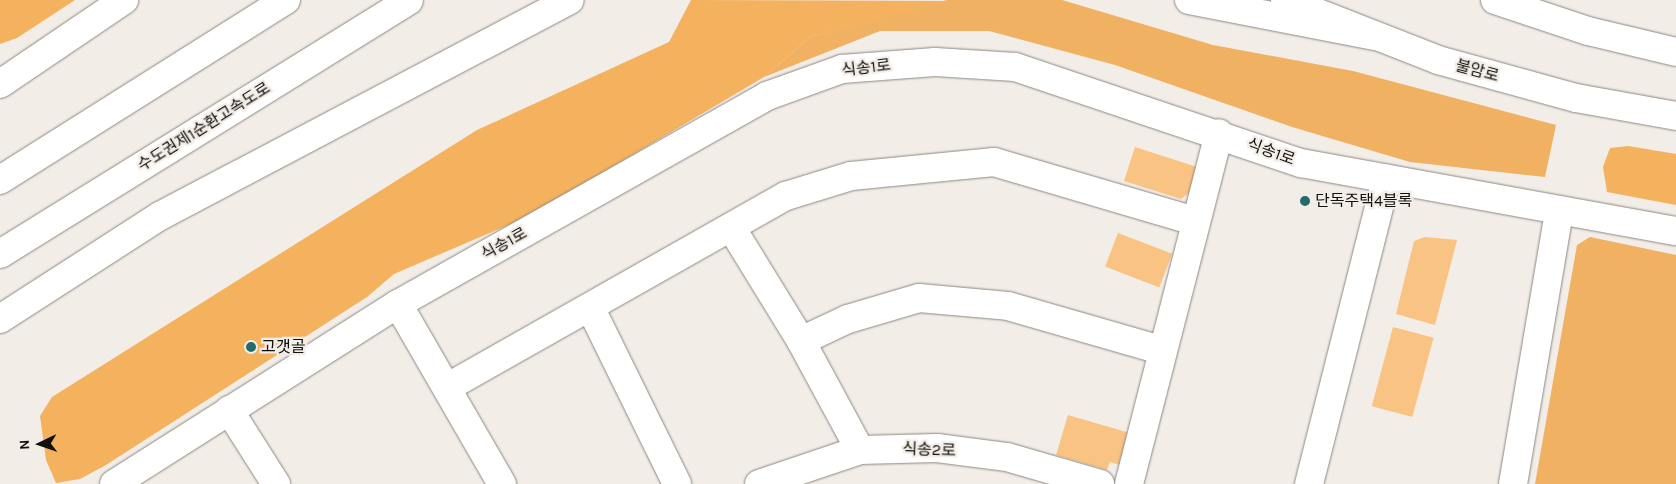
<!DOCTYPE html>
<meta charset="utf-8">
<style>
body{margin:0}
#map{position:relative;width:1676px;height:484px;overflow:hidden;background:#f3ede7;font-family:Karla,"Noto Sans KR",sans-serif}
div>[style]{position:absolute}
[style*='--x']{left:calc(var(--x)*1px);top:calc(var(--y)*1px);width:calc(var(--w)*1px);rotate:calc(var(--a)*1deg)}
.green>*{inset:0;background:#f0b162}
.forest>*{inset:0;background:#f4b15e}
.building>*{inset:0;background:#f9c383;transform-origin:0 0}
.roads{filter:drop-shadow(0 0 1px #8c8781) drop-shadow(0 0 1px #8c8781)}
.minor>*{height:28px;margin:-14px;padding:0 14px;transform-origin:14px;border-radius:14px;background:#fff}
.tertiary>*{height:28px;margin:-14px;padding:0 14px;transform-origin:14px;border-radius:14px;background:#fff}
.motorway>*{height:28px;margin:-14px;padding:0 14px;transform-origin:14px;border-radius:14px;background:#fff}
.dots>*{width:14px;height:14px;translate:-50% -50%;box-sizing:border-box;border:2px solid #f3ede7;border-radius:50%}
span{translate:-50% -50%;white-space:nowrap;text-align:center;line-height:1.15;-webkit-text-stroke:4.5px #f3ede7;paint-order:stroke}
.street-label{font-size:16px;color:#11100d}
.poi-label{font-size:16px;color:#11100d}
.left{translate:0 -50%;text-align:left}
.north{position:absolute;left:15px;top:419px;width:50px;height:50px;-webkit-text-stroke:4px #f3ede7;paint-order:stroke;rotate:267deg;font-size:14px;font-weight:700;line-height:20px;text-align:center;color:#11100d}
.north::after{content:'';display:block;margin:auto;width:18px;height:22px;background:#11100d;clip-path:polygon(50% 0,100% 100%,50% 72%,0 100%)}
</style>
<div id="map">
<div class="green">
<i style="clip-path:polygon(947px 0,1062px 0,1213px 45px,1353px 71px,1556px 125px,1545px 177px,1410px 162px,1292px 127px,1115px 65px,989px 31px,880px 31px,764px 77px,810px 37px)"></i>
<i style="clip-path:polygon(1590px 237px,1676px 255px,1676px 484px,1535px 484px,1577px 245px)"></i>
</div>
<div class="forest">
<i style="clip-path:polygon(0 0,75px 0,17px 38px,0 44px)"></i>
<i style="clip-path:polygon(691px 0,950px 1px,810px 37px,764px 77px,529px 216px,394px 274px,367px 297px,106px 465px,80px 479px,56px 483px,46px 460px,40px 416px,52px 397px,477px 130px,669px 42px)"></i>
<i style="clip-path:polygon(1628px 146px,1676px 154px,1676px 205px,1607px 192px,1603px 167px,1610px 148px)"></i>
</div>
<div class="building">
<i style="clip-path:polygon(1135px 147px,1200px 168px,1190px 192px,1181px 199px,1124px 181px)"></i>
<i style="left:1118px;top:233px;width:58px;height:36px;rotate:21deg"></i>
<i style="clip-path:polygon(1425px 237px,1457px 240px,1435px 325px,1396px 314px,1414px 241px)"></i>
<i style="left:1393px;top:327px;width:42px;height:82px;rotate:15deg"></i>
<i style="clip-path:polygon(1068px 415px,1130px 433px,1120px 465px,1110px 462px,1107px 470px,1056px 455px)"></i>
</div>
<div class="roads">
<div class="minor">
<i style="--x:731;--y:227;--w:134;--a:58.4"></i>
<i style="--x:801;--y:341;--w:124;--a:61.6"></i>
<i style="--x:398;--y:304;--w:208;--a:60"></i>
<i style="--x:591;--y:309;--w:195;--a:63.8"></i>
<i style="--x:801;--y:341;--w:52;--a:-25.1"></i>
<i style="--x:848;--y:319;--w:74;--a:-16.5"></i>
<i style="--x:919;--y:298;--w:89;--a:5.1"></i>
<i style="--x:1008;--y:306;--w:158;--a:16.1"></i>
<i style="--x:448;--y:387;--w:388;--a:-29.5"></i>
<i style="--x:786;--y:196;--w:68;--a:-17.1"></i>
<i style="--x:851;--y:176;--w:144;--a:-5.6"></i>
<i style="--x:994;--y:162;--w:209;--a:16.4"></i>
<i style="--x:229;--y:410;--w:88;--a:57.6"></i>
<i style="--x:114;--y:484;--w:336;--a:-32.4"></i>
<i style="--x:398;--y:304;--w:424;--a:-29.4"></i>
<i style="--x:767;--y:96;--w:80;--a:-19.8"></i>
<i style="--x:842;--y:69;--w:93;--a:-4.3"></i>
<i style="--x:935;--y:62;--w:80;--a:3.6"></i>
<i style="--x:1015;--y:67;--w:302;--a:18.6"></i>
<i style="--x:1301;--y:163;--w:381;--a:10.3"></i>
<i style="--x:759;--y:484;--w:107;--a:-18.6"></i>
<i style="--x:860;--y:450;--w:77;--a:-1.5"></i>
<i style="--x:937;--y:448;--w:71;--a:7.3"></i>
<i style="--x:1007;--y:457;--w:97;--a:16.2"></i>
<i style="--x:1129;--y:484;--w:362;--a:-75.6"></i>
<i style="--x:1309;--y:484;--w:315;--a:-75.8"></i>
<i style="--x:1513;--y:484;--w:276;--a:-80.4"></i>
</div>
<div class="tertiary">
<i style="--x:1285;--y:0;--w:164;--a:21.4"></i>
<i style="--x:1438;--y:60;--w:143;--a:15.4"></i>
<i style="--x:1576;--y:98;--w:102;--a:10.2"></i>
<i style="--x:1495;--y:0;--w:98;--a:18.4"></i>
<i style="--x:1588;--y:31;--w:90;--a:13.4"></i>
</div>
<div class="motorway">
<i style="--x:1189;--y:0;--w:189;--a:11"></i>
<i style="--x:0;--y:84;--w:150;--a:-34.1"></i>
<i style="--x:0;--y:180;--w:338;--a:-32.2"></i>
<i style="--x:0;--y:254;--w:481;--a:-31.8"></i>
<i style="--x:0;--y:319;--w:190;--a:-32.8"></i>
<i style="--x:160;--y:216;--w:463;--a:-27.8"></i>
</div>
</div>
<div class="dots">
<i style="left:1305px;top:201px;background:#216d6d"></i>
<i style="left:251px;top:347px;background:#216d6d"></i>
</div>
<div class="street-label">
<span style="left:866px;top:68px;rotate:-7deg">식송1로</span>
<span style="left:1477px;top:71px;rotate:15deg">불암로</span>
<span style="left:204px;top:127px;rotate:-32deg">수도권제1순환고속도로</span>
<span style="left:1271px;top:152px;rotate:20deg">식송1로</span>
<span style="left:504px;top:244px;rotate:-29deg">식송1로</span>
<span style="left:929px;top:450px;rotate:2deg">식송2로</span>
</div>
<div class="poi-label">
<span class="left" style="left:1315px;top:201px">단독주택4블록</span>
<span class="left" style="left:261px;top:347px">고갯골</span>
</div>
<div class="north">N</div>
</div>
